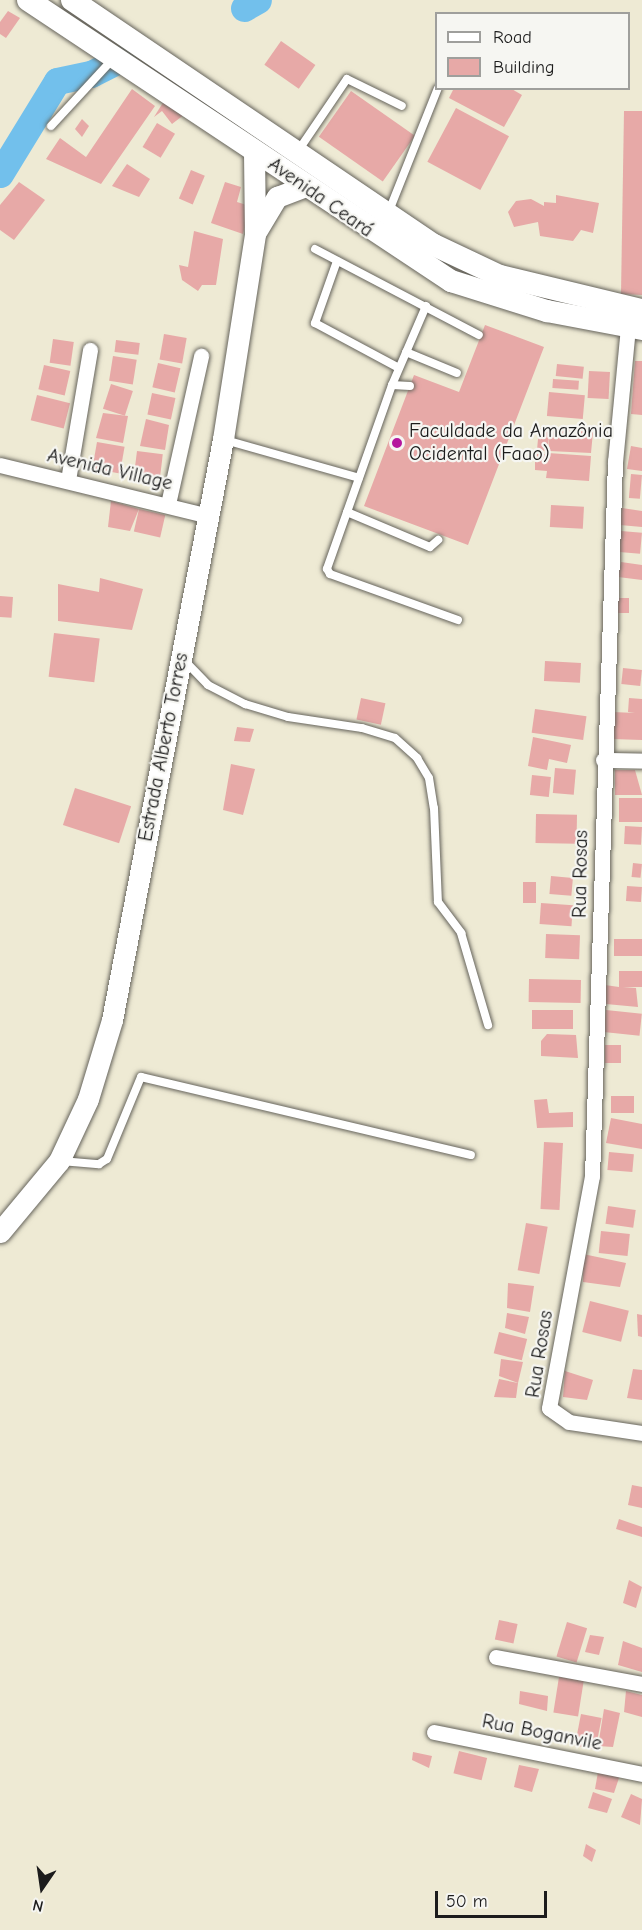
<!DOCTYPE html>
<meta charset="utf-8">
<style>
body{margin:0}
#map{position:relative;width:642px;height:1930px;overflow:hidden;background:#eeead4;font-family:"Comic Neue",sans-serif}
div>[style]{position:absolute}
[style*='--x']{left:calc(var(--x)*1px);top:calc(var(--y)*1px);width:calc(var(--w)*1px);rotate:calc(var(--a)*1deg)}
.river>*{height:27px;margin:-13.5px;padding:0 13.5px;transform-origin:13.5px;border-radius:13.5px;background:#72c0ec}
.building>*{inset:0;background:#e7a9a7;transform-origin:0 0}
.roads{filter:drop-shadow(0 0 2px #66645c) drop-shadow(0 0 2px #66645c)}
.lane>*{height:8px;margin:-4px;padding:0 4px;transform-origin:4px;border-radius:4px;background:#fff}
.street>*{height:15px;margin:-7.5px;padding:0 7.5px;transform-origin:7.5px;border-radius:7.5px;background:#fff}
.secondary>*{height:21px;margin:-10.5px;padding:0 10.5px;transform-origin:10.5px;border-radius:10.5px;background:#fff}
.primary>*{height:22px;margin:-11px;padding:0 11px;transform-origin:11px;border-radius:11px;background:#fff}
.dots>*{width:16px;height:16px;translate:-50% -50%;box-sizing:border-box;border:3px solid #f6f6f2;border-radius:50%}
span{translate:-50% -50%;white-space:nowrap;text-align:center;line-height:1.15;-webkit-text-stroke:4.5px #f6f6f2;paint-order:stroke}
.street-label{font-size:20px;color:#1c1c1c}
.poi-label{font-size:20px;color:#1c1c1c}
.left{translate:0 -50%;text-align:left}
.legend{position:absolute;left:435px;top:12px;width:195px;height:78px;box-sizing:border-box;background:#f6f6f2;border:2px solid #9f9f9c;margin:0;padding:8px 10px;list-style:none;font-size:18px;color:#1c1c1c}
.legend li{display:flex;align-items:center;gap:12px;height:30px}
.legend b{width:30px;border:2px solid #9f9f9c}
.north{position:absolute;left:12px;top:1858px;width:60px;height:60px;-webkit-text-stroke:4px #f6f6f2;paint-order:stroke;rotate:193deg;font-size:16px;font-weight:700;line-height:24px;text-align:center;color:#1c1c1c}
.north::after{content:'';display:block;margin:auto;width:21px;height:27px;background:#1c1c1c;clip-path:polygon(50% 0,100% 100%,50% 72%,0 100%)}
.scale{position:absolute;left:435px;top:1891px;width:112px;height:27px;box-sizing:border-box;border:3px solid #1c1c1c;border-top:0;padding-left:8px;font-size:18px;line-height:21px;white-space:nowrap;color:#1c1c1c;-webkit-text-stroke:4px #f6f6f2;paint-order:stroke}
</style>
<div id="map">
<div class="river">
<i style="--x:244;--y:8;--w:16;--a:-30"></i>
<i style="--x:0;--y:174;--w:109;--a:-58.5"></i>
<i style="--x:57;--y:81;--w:35;--a:-12"></i>
<i style="--x:91;--y:74;--w:35;--a:-27"></i>
</div>
<div class="building">
<i style="clip-path:polygon(8px 11px,20px 18px,6px 38px,0 34px,0 22px)"></i>
<i style="left:281px;top:41px;width:42px;height:29px;rotate:35deg"></i>
<i style="clip-path:polygon(454px 88px,510px 88px,522px 95px,504px 127px,449px 98px)"></i>
<i style="clip-path:polygon(132px 89px,155px 106px,101px 184px,46px 159px,60px 138px,86px 157px)"></i>
<i style="left:351px;top:91px;width:78px;height:56px;rotate:35deg"></i>
<i style="clip-path:polygon(164px 101px,185px 114px,172px 124px,162px 111px,154px 117px)"></i>
<i style="left:456px;top:108px;width:60px;height:61px;rotate:28deg"></i>
<i style="clip-path:polygon(624px 111px,642px 111px,642px 295px,621px 294px)"></i>
<i style="clip-path:polygon(82px 119px,89px 126px,82px 137px,75px 129px)"></i>
<i style="left:157px;top:123px;width:21px;height:28px;rotate:31deg"></i>
<i style="clip-path:polygon(127px 164px,150px 179px,139px 197px,112px 186px)"></i>
<i style="left:191px;top:170px;width:15px;height:31px;rotate:23deg"></i>
<i style="clip-path:polygon(19px 182px,45px 200px,14px 240px,0 230px,0 205px)"></i>
<i style="clip-path:polygon(225px 182px,241px 187px,237px 202px,250px 206px,243px 234px,211px 223px)"></i>
<i style="clip-path:polygon(556px 195px,599px 203px,593px 233px,581px 230px,573px 241px,540px 236px,538px 222px,514px 227px,508px 212px,516px 201px,531px 199px,544px 206px,544px 202px,556px 203px)"></i>
<i style="clip-path:polygon(194px 231px,223px 239px,216px 285px,202px 285px,198px 291px,182px 280px,179px 265px,188px 267px)"></i>
<i style="clip-path:polygon(485px 325px,544px 347px,468px 545px,364px 506px,414px 375px,459px 392px)"></i>
<i style="left:164px;top:334px;width:23px;height:26px;rotate:10deg"></i>
<i style="left:53px;top:339px;width:21px;height:24px;rotate:8deg"></i>
<i style="left:116px;top:340px;width:24px;height:12px;rotate:7deg"></i>
<i style="left:113px;top:356px;width:24px;height:25px;rotate:9deg"></i>
<i style="clip-path:polygon(635px 361px,642px 361px,642px 415px,631px 414px)"></i>
<i style="left:158px;top:363px;width:23px;height:25px;rotate:13deg"></i>
<i style="left:557px;top:364px;width:27px;height:12px;rotate:6deg"></i>
<i style="left:44px;top:365px;width:27px;height:25px;rotate:13deg"></i>
<i style="left:589px;top:371px;width:21px;height:27px;rotate:3deg"></i>
<i style="left:553px;top:379px;width:26px;height:9px;rotate:4deg"></i>
<i style="left:111px;top:384px;width:23px;height:26px;rotate:18deg"></i>
<i style="left:549px;top:392px;width:36px;height:24px;rotate:5deg"></i>
<i style="left:152px;top:393px;width:24px;height:22px;rotate:12deg"></i>
<i style="left:37px;top:395px;width:34px;height:26px;rotate:14deg"></i>
<i style="clip-path:polygon(103px 413px,128px 416px,123px 443px,96px 438px)"></i>
<i style="clip-path:polygon(146px 419px,169px 425px,165px 450px,140px 446px)"></i>
<i style="clip-path:polygon(539px 428px,593px 432px,591px 453px,549px 451px,549px 434px,548px 451px,537px 450px)"></i>
<i style="left:97px;top:442px;width:28px;height:27px;rotate:10deg"></i>
<i style="clip-path:polygon(631px 446px,642px 448px,642px 471px,627px 469px)"></i>
<i style="left:137px;top:451px;width:26px;height:25px;rotate:7deg"></i>
<i style="clip-path:polygon(548px 453px,591px 456px,589px 481px,546px 478px,547px 471px,535px 470px,535px 454px,546px 454px,547px 465px)"></i>
<i style="left:631px;top:474px;width:11px;height:24px;rotate:5deg"></i>
<i style="clip-path:polygon(111px 501px,139px 509px,130px 531px,108px 527px)"></i>
<i style="left:551px;top:505px;width:33px;height:22px;rotate:3deg"></i>
<i style="clip-path:polygon(622px 508px,642px 511px,642px 527px,620px 525px)"></i>
<i style="left:139px;top:509px;width:27px;height:23px;rotate:13deg"></i>
<i style="left:621px;top:531px;width:21px;height:21px;rotate:5deg"></i>
<i style="clip-path:polygon(621px 562px,642px 565px,642px 580px,618px 577px)"></i>
<i style="clip-path:polygon(100px 578px,143px 589px,132px 630px,58px 621px,58px 584px,99px 592px)"></i>
<i style="left:0;top:596px;width:13px;height:21px;rotate:4deg"></i>
<i style="left:629px;top:598px;width:15px;height:17px;rotate:90deg"></i>
<i style="left:54px;top:633px;width:46px;height:44px;rotate:7deg"></i>
<i style="left:545px;top:661px;width:36px;height:20px;rotate:3deg"></i>
<i style="left:623px;top:668px;width:19px;height:16px;rotate:6deg"></i>
<i style="left:361px;top:698px;width:25px;height:22px;rotate:12deg"></i>
<i style="clip-path:polygon(629px 698px,642px 699px,642px 740px,612px 739px,613px 712px,635px 713px,628px 712px)"></i>
<i style="left:535px;top:709px;width:52px;height:24px;rotate:8deg"></i>
<i style="clip-path:polygon(237px 727px,254px 729px,250px 742px,234px 741px)"></i>
<i style="clip-path:polygon(533px 737px,571px 745px,567px 763px,549px 759px,547px 770px,528px 766px)"></i>
<i style="clip-path:polygon(231px 764px,255px 769px,243px 815px,223px 810px)"></i>
<i style="left:555px;top:768px;width:21px;height:25px;rotate:5deg"></i>
<i style="clip-path:polygon(615px 770px,635px 770px,642px 795px,615px 795px)"></i>
<i style="left:532px;top:775px;width:19px;height:20px;rotate:6deg"></i>
<i style="left:75px;top:788px;width:59px;height:39px;rotate:18deg"></i>
<i style="left:619px;top:798px;width:23px;height:24px"></i>
<i style="left:536px;top:814px;width:41px;height:29px;rotate:1deg"></i>
<i style="left:625px;top:826px;width:17px;height:18px;rotate:3deg"></i>
<i style="left:633px;top:863px;width:9px;height:14px;rotate:6deg"></i>
<i style="left:551px;top:876px;width:22px;height:18px;rotate:5deg"></i>
<i style="left:523px;top:882px;width:13px;height:21px"></i>
<i style="left:627px;top:886px;width:15px;height:15px;rotate:4deg"></i>
<i style="left:541px;top:903px;width:32px;height:21px;rotate:4deg"></i>
<i style="left:546px;top:934px;width:34px;height:24px;rotate:2deg"></i>
<i style="left:614px;top:939px;width:28px;height:17px"></i>
<i style="clip-path:polygon(619px 971px,642px 971px,642px 987px,623px 987px,636px 988px,638px 1007px,606px 1004px,605px 985px,619px 987px)"></i>
<i style="left:529px;top:979px;width:52px;height:23px;rotate:1deg"></i>
<i style="left:532px;top:1010px;width:41px;height:19px"></i>
<i style="left:606px;top:1010px;width:36px;height:22px;rotate:6deg"></i>
<i style="clip-path:polygon(547px 1034px,576px 1035px,578px 1058px,541px 1056px,541px 1041px)"></i>
<i style="left:605px;top:1045px;width:16px;height:18px"></i>
<i style="left:611px;top:1096px;width:23px;height:17px"></i>
<i style="clip-path:polygon(547px 1099px,549px 1113px,573px 1112px,573px 1127px,537px 1128px,534px 1100px)"></i>
<i style="clip-path:polygon(611px 1118px,642px 1124px,642px 1149px,606px 1143px)"></i>
<i style="left:544px;top:1142px;width:19px;height:67px;rotate:3deg"></i>
<i style="left:609px;top:1152px;width:25px;height:18px;rotate:5deg"></i>
<i style="left:608px;top:1206px;width:28px;height:18px;rotate:8deg"></i>
<i style="left:526px;top:1223px;width:22px;height:48px;rotate:10deg"></i>
<i style="left:601px;top:1231px;width:29px;height:22px;rotate:6deg"></i>
<i style="clip-path:polygon(583px 1254px,626px 1263px,620px 1287px,583px 1282px)"></i>
<i style="clip-path:polygon(508px 1283px,534px 1286px,530px 1312px,507px 1308px)"></i>
<i style="left:590px;top:1301px;width:40px;height:32px;rotate:14deg"></i>
<i style="clip-path:polygon(507px 1313px,529px 1317px,525px 1334px,505px 1328px)"></i>
<i style="clip-path:polygon(637px 1314px,642px 1315px,642px 1337px,638px 1336px)"></i>
<i style="left:499px;top:1332px;width:29px;height:22px;rotate:14deg"></i>
<i style="clip-path:polygon(501px 1359px,523px 1362px,518px 1383px,499px 1376px)"></i>
<i style="clip-path:polygon(633px 1369px,642px 1370px,642px 1400px,627px 1398px)"></i>
<i style="clip-path:polygon(565px 1371px,593px 1380px,587px 1400px,563px 1397px)"></i>
<i style="clip-path:polygon(499px 1379px,518px 1383px,516px 1398px,494px 1397px)"></i>
<i style="clip-path:polygon(632px 1485px,642px 1487px,642px 1508px,628px 1505px)"></i>
<i style="clip-path:polygon(619px 1519px,642px 1527px,642px 1537px,616px 1529px)"></i>
<i style="clip-path:polygon(629px 1580px,642px 1587px,636px 1608px,623px 1603px)"></i>
<i style="left:499px;top:1620px;width:19px;height:20px;rotate:12deg"></i>
<i style="left:567px;top:1622px;width:21px;height:36px;rotate:17deg"></i>
<i style="clip-path:polygon(590px 1635px,604px 1637px,599px 1655px,585px 1652px)"></i>
<i style="clip-path:polygon(623px 1641px,642px 1648px,642px 1672px,618px 1665px)"></i>
<i style="left:559px;top:1677px;width:25px;height:36px;rotate:9deg"></i>
<i style="clip-path:polygon(520px 1691px,548px 1696px,547px 1711px,519px 1704px)"></i>
<i style="clip-path:polygon(626px 1691px,642px 1695px,642px 1717px,624px 1712px)"></i>
<i style="clip-path:polygon(604px 1709px,620px 1713px,613px 1747px,598px 1746px)"></i>
<i style="left:581px;top:1714px;width:21px;height:32px;rotate:11deg"></i>
<i style="left:459px;top:1751px;width:29px;height:23px;rotate:14deg"></i>
<i style="clip-path:polygon(413px 1752px,432px 1756px,429px 1768px,412px 1760px)"></i>
<i style="clip-path:polygon(519px 1765px,539px 1769px,532px 1792px,514px 1787px)"></i>
<i style="clip-path:polygon(598px 1772px,620px 1775px,614px 1793px,595px 1789px)"></i>
<i style="clip-path:polygon(593px 1792px,612px 1799px,607px 1813px,588px 1808px)"></i>
<i style="clip-path:polygon(631px 1794px,642px 1799px,640px 1825px,621px 1817px)"></i>
<i style="clip-path:polygon(586px 1844px,596px 1850px,592px 1862px,583px 1856px)"></i>
</div>
<div class="roads">
<div class="lane">
<i style="--x:51;--y:126;--w:90;--a:-47.3"></i>
<i style="--x:298;--y:151;--w:87;--a:-55.8"></i>
<i style="--x:347;--y:79;--w:61;--a:26.1"></i>
<i style="--x:389;--y:211;--w:132;--a:-68.3"></i>
<i style="--x:315;--y:249;--w:185;--a:27.7"></i>
<i style="--x:337;--y:261;--w:66;--a:109.5"></i>
<i style="--x:315;--y:323;--w:95;--a:28.2"></i>
<i style="--x:406;--y:352;--w:55;--a:22.4"></i>
<i style="--x:392;--y:385;--w:86;--a:-66.7"></i>
<i style="--x:410;--y:386;--w:18;--a:-177"></i>
<i style="--x:392;--y:385;--w:195;--a:109.5"></i>
<i style="--x:327;--y:569;--w:6;--a:59"></i>
<i style="--x:330;--y:574;--w:136;--a:19.8"></i>
<i style="--x:225;--y:440;--w:139;--a:15.8"></i>
<i style="--x:347;--y:512;--w:90;--a:22.9"></i>
<i style="--x:430;--y:547;--w:11;--a:-41"></i>
<i style="--x:183;--y:659;--w:36;--a:46"></i>
<i style="--x:208;--y:685;--w:42;--a:27.2"></i>
<i style="--x:245;--y:704;--w:45;--a:16.8"></i>
<i style="--x:288;--y:717;--w:75;--a:8.5"></i>
<i style="--x:362;--y:728;--w:34;--a:17"></i>
<i style="--x:395;--y:738;--w:30;--a:42"></i>
<i style="--x:417;--y:758;--w:23;--a:59"></i>
<i style="--x:429;--y:778;--w:30;--a:81"></i>
<i style="--x:434;--y:808;--w:94;--a:87.6"></i>
<i style="--x:438;--y:902;--w:39;--a:53"></i>
<i style="--x:461;--y:933;--w:96;--a:73.6"></i>
<i style="--x:61;--y:1161;--w:38;--a:5"></i>
<i style="--x:99;--y:1164;--w:9;--a:-32"></i>
<i style="--x:107;--y:1159;--w:89;--a:-67.5"></i>
<i style="--x:141;--y:1077;--w:339;--a:13.3"></i>
</div>
<div class="street">
<i style="--x:628;--y:327;--w:135;--a:95.5"></i>
<i style="--x:615;--y:461;--w:715;--a:91.84"></i>
<i style="--x:592;--y:1176;--w:236;--a:100.5"></i>
<i style="--x:549;--y:1408;--w:24;--a:35"></i>
<i style="--x:569;--y:1422;--w:74;--a:8.6"></i>
<i style="--x:0;--y:465;--w:216;--a:13.7"></i>
<i style="--x:68;--y:480;--w:132;--a:-80.4"></i>
<i style="--x:168;--y:504;--w:152;--a:-77.4"></i>
<i style="--x:603;--y:760;--w:39;--a:1"></i>
<i style="--x:496;--y:1657;--w:148;--a:10.5"></i>
<i style="--x:434;--y:1732;--w:212;--a:11.4"></i>
</div>
<div class="secondary">
<i style="--x:257;--y:230;--w:39;--a:-59"></i>
<i style="--x:277;--y:197;--w:30;--a:-21"></i>
<i style="--x:0;--y:1232;--w:92;--a:-50.3"></i>
<i style="--x:59;--y:1161;--w:68;--a:-64.9"></i>
<i style="--x:88;--y:1099;--w:83;--a:-73.1"></i>
<i style="--x:112;--y:1020;--w:592;--a:-79.18"></i>
<i style="--x:223;--y:439;--w:207;--a:-81.1"></i>
<i style="--x:255;--y:234;--w:84;--a:-90.7"></i>
</div>
<div class="primary">
<i style="--x:28;--y:0;--w:508;--a:33.6"></i>
<i style="--x:451;--y:281;--w:101;--a:17.4"></i>
<i style="--x:547;--y:311;--w:97;--a:10.7"></i>
<i style="--x:72;--y:0;--w:437;--a:34.1"></i>
<i style="--x:434;--y:245;--w:73;--a:25.2"></i>
<i style="--x:500;--y:276;--w:146;--a:13.5"></i>
</div>
</div>
<div class="dots">
<i style="left:397px;top:443px;background:#b5179e"></i>
</div>
<div class="street-label">
<span style="left:321px;top:197px;rotate:35deg">Avenida Ceará</span>
<span style="left:110px;top:469px;rotate:13deg">Avenida Village</span>
<span style="left:163px;top:747px;rotate:-79deg">Estrada Alberto Torres</span>
<span style="left:580px;top:874px;rotate:-89deg">Rua Rosas</span>
<span style="left:539px;top:1354px;rotate:-81deg">Rua Rosas</span>
<span style="left:542px;top:1732px;rotate:11deg">Rua Boganvile</span>
</div>
<div class="poi-label">
<span class="left" style="left:409px;top:442px">Faculdade da Amazônia<br>Ocidental (Faao)</span>
</div>
<ul class="legend">
<li><b style="height:8px;background:#fff"></b>Road</li>
<li><b style="height:16px;background:#e7a9a7"></b>Building</li>
</ul>
<div class="north">N</div>
<div class="scale">50 m</div>
</div>
